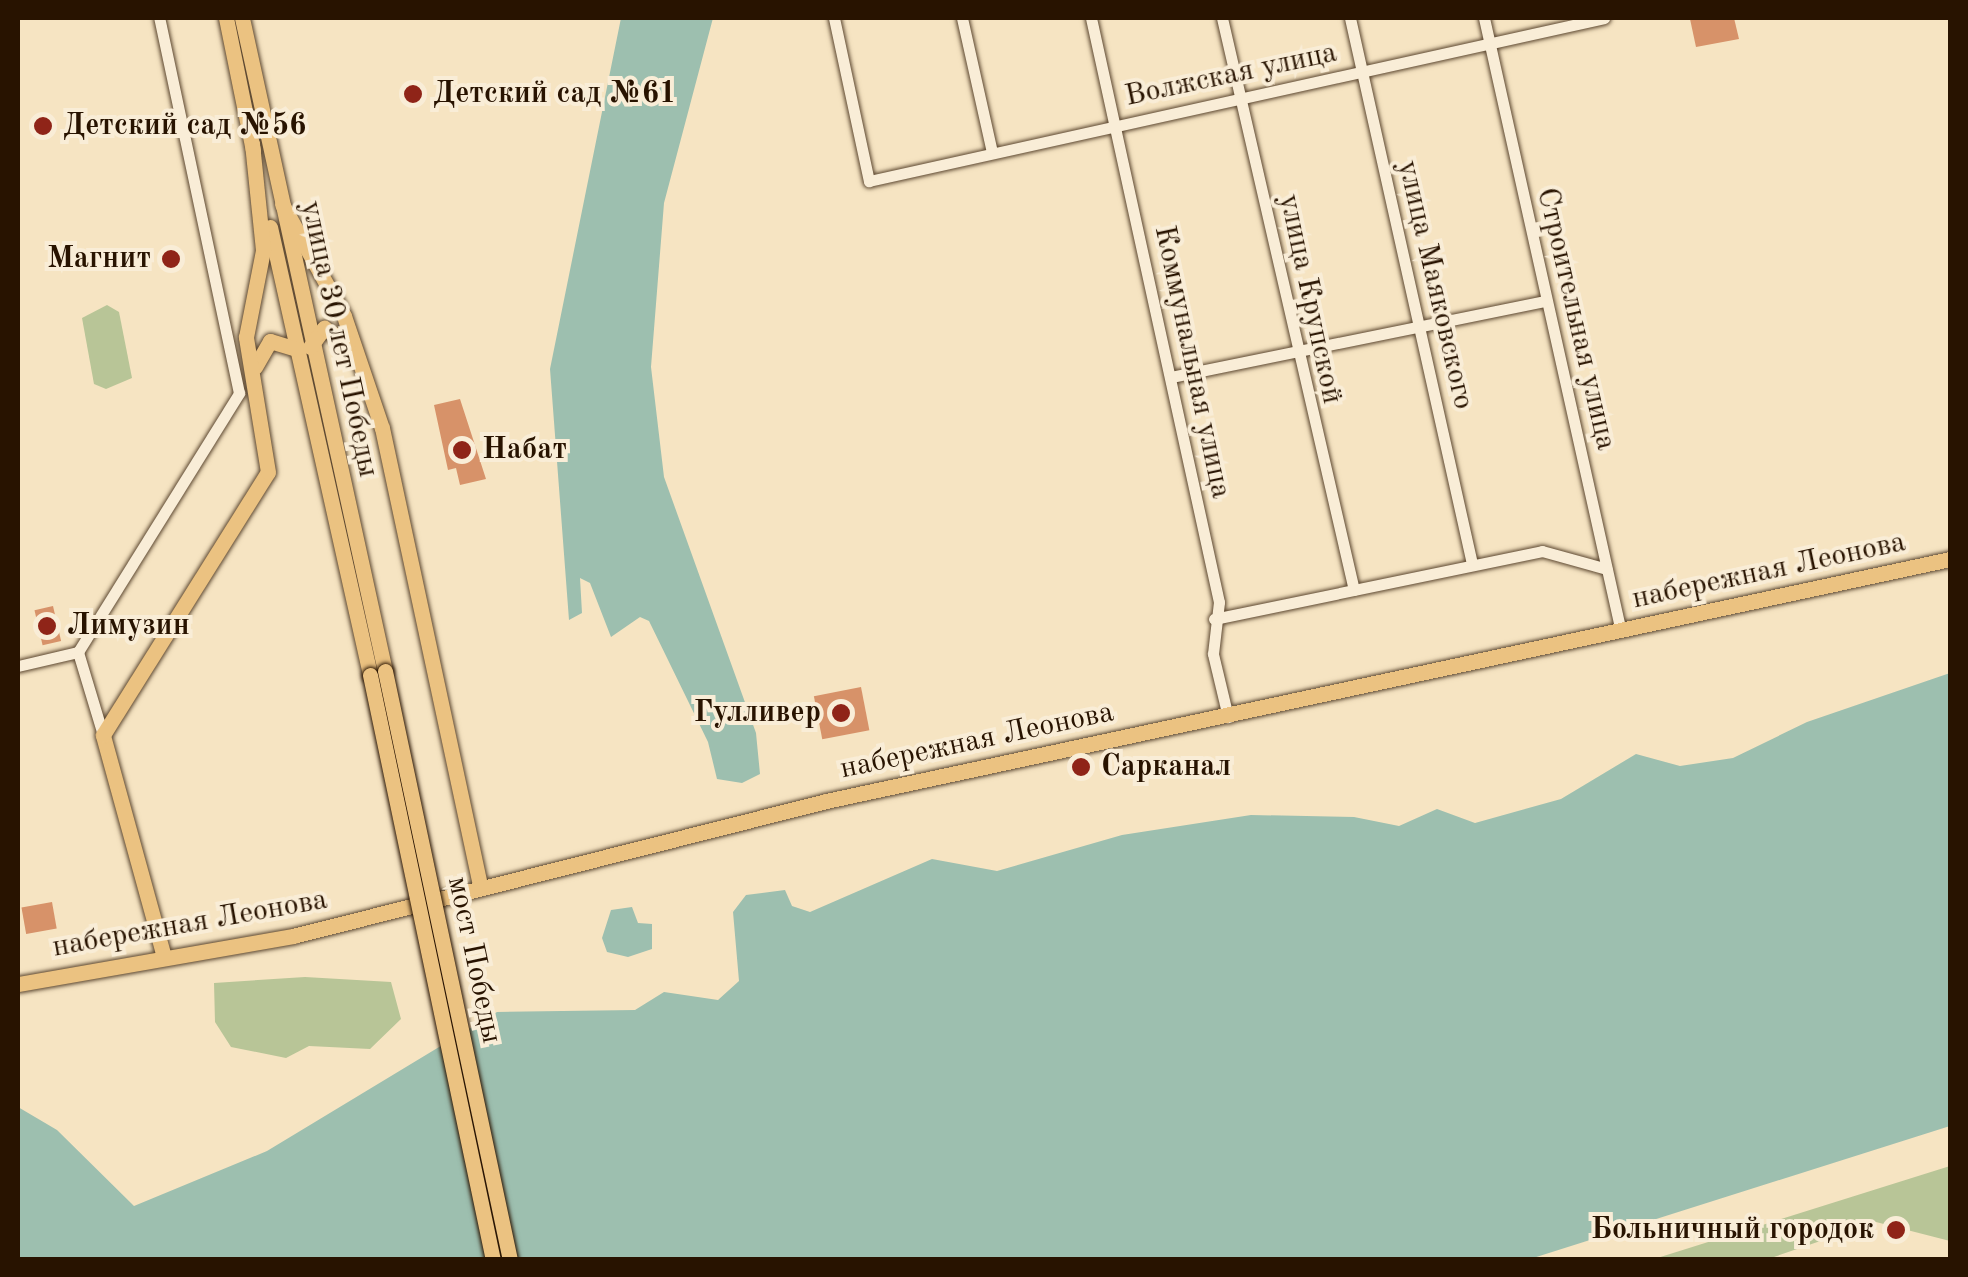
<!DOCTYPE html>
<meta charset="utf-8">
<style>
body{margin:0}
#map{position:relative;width:1968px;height:1277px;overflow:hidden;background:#f6e4c2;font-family:"Old Standard TT",serif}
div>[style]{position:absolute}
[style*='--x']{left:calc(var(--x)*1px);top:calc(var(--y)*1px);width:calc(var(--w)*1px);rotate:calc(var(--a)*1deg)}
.green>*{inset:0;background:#b8c597}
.water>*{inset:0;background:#9dbfaf}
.building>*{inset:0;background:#d79269;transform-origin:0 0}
.roads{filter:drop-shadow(0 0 2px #5c4730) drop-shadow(0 0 2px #5c4730)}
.minor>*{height:11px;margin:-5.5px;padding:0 5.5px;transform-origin:5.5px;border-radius:5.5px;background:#f9edd7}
.major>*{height:15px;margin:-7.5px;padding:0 7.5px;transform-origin:7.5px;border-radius:7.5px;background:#ebc281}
.bridges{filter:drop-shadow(0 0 2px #281300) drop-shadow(0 0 2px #281300)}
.major-bridge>*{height:15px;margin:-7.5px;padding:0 7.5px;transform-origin:7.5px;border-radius:7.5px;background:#ebc281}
.dots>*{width:28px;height:28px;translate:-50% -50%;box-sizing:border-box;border:5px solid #f9edd7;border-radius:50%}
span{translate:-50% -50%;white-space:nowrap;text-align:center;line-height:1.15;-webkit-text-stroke:8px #f9edd7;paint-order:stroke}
.street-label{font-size:30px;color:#281300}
.poi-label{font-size:30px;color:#281300;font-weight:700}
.left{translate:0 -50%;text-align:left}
.right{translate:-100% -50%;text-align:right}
.frame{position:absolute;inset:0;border:20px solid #281300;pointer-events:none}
</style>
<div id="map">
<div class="green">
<i style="clip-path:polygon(107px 305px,119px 312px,132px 378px,106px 389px,94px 384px,82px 318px)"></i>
<i style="clip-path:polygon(305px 977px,391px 982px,401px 1019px,370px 1049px,309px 1046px,286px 1058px,231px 1047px,215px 1022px,214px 983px)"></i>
<i style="clip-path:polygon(1950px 1166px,1950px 1241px,1876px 1222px,1768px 1259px,1654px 1259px)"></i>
</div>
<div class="water">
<i style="clip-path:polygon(621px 18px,713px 18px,664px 203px,651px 367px,664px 477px,756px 733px,760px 774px,742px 783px,717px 779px,708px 742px,649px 621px,640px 617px,611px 637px,590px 583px,580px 578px,582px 613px,569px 620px,550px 369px)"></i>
<i style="clip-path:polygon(1950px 673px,1950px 1126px,1530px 1259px,18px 1259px,18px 1107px,57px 1130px,134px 1206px,267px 1151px,497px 1012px,635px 1010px,664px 992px,718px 1000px,739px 981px,733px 912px,746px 895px,785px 890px,792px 906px,810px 912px,932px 859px,997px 871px,1122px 835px,1251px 815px,1354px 817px,1399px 826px,1437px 809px,1475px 823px,1561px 799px,1636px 754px,1680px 766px,1733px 758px,1807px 722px)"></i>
<i style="clip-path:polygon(632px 907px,638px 923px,652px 924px,652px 949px,628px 957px,607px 952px,602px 938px,611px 910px)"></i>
</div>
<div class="building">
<i style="clip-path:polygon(1734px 18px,1739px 39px,1696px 47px,1690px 19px)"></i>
<i style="clip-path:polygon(460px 399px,486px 479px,460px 485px,456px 468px,448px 470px,434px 405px)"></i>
<i style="left:53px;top:606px;width:36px;height:19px;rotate:77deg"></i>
<i style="left:861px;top:687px;width:44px;height:48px;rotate:79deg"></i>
<i style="left:52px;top:902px;width:27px;height:31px;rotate:80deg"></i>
</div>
<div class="roads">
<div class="minor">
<i style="--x:834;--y:18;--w:167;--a:77.9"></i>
<i style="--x:869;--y:181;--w:753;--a:-12.5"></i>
<i style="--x:962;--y:18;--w:137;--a:77.4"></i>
<i style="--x:1091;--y:18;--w:598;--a:77.64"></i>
<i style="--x:1219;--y:602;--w:52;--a:96.6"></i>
<i style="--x:1213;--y:654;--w:65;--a:76.6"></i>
<i style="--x:1222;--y:18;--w:587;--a:77.01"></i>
<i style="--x:1350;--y:18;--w:559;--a:77.4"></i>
<i style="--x:1484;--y:18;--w:629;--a:77.42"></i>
<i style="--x:1171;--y:377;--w:382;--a:-11.5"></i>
<i style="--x:1214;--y:619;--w:335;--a:-11.7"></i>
<i style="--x:1542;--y:551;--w:67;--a:15.5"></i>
<i style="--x:18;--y:666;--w:62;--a:-13.1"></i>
<i style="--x:103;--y:735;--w:87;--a:-106.8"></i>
<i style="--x:78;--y:652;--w:305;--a:-58.1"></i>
<i style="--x:239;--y:393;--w:383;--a:-102"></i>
</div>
<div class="major">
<i style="--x:226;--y:18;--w:136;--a:78.5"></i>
<i style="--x:242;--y:18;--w:668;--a:77.65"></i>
<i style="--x:282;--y:204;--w:128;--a:61"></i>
<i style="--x:344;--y:316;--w:118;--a:71.3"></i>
<i style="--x:382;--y:428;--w:468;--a:77.9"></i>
<i style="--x:270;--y:227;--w:459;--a:77.4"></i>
<i style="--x:310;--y:347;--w:24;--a:-54"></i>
<i style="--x:324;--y:328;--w:28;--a:32"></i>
<i style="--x:255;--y:367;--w:30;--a:-60"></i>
<i style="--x:270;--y:341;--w:27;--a:17"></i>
<i style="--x:164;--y:957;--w:230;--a:-105.4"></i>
<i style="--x:103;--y:735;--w:310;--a:-57.9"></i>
<i style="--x:268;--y:472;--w:137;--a:-99.3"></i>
<i style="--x:246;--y:337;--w:89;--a:-78.9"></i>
<i style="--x:263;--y:250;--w:108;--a:-95.9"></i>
<i style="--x:18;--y:984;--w:279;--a:-9.9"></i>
<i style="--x:293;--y:936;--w:550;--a:-14.21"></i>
<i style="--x:826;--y:801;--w:1150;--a:-12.15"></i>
</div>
</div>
<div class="bridges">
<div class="major-bridge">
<i style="--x:385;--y:671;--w:602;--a:78.02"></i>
<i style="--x:370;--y:675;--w:598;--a:78.13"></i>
</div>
</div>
<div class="dots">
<i style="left:413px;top:94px;background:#8f2418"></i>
<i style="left:43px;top:126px;background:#8f2418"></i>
<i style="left:171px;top:259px;background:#8f2418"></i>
<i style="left:462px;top:450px;background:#8f2418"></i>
<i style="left:47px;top:626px;background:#8f2418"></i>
<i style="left:841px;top:713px;background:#8f2418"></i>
<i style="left:1081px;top:767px;background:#8f2418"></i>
<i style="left:1896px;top:1230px;background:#8f2418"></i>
</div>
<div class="street-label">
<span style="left:1231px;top:75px;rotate:-12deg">Волжская улица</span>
<span style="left:1435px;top:285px;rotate:77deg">улица Маяковского</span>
<span style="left:1310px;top:299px;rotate:78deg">улица Крупской</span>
<span style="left:1576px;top:319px;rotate:77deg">Строительная улица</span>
<span style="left:339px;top:339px;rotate:78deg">улица 30 лет Победы</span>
<span style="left:1192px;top:362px;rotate:78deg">Коммунальная улица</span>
<span style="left:1769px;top:571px;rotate:-12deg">набережная Леонова</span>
<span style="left:977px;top:741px;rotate:-12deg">набережная Леонова</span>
<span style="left:190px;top:924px;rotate:-10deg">набережная Леонова</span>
<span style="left:474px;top:960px;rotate:78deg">мост Победы</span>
</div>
<div class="poi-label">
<span class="left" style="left:433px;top:94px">Детский сад №61</span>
<span class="left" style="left:63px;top:126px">Детский сад №56</span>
<span class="right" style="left:151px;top:259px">Магнит</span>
<span class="left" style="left:482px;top:450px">Набат</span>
<span class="left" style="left:67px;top:626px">Лимузин</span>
<span class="right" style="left:821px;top:713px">Гулливер</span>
<span class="left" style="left:1101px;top:767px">Сарканал</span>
<span class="right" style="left:1874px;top:1230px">Больничный городок</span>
</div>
<div class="frame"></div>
</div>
